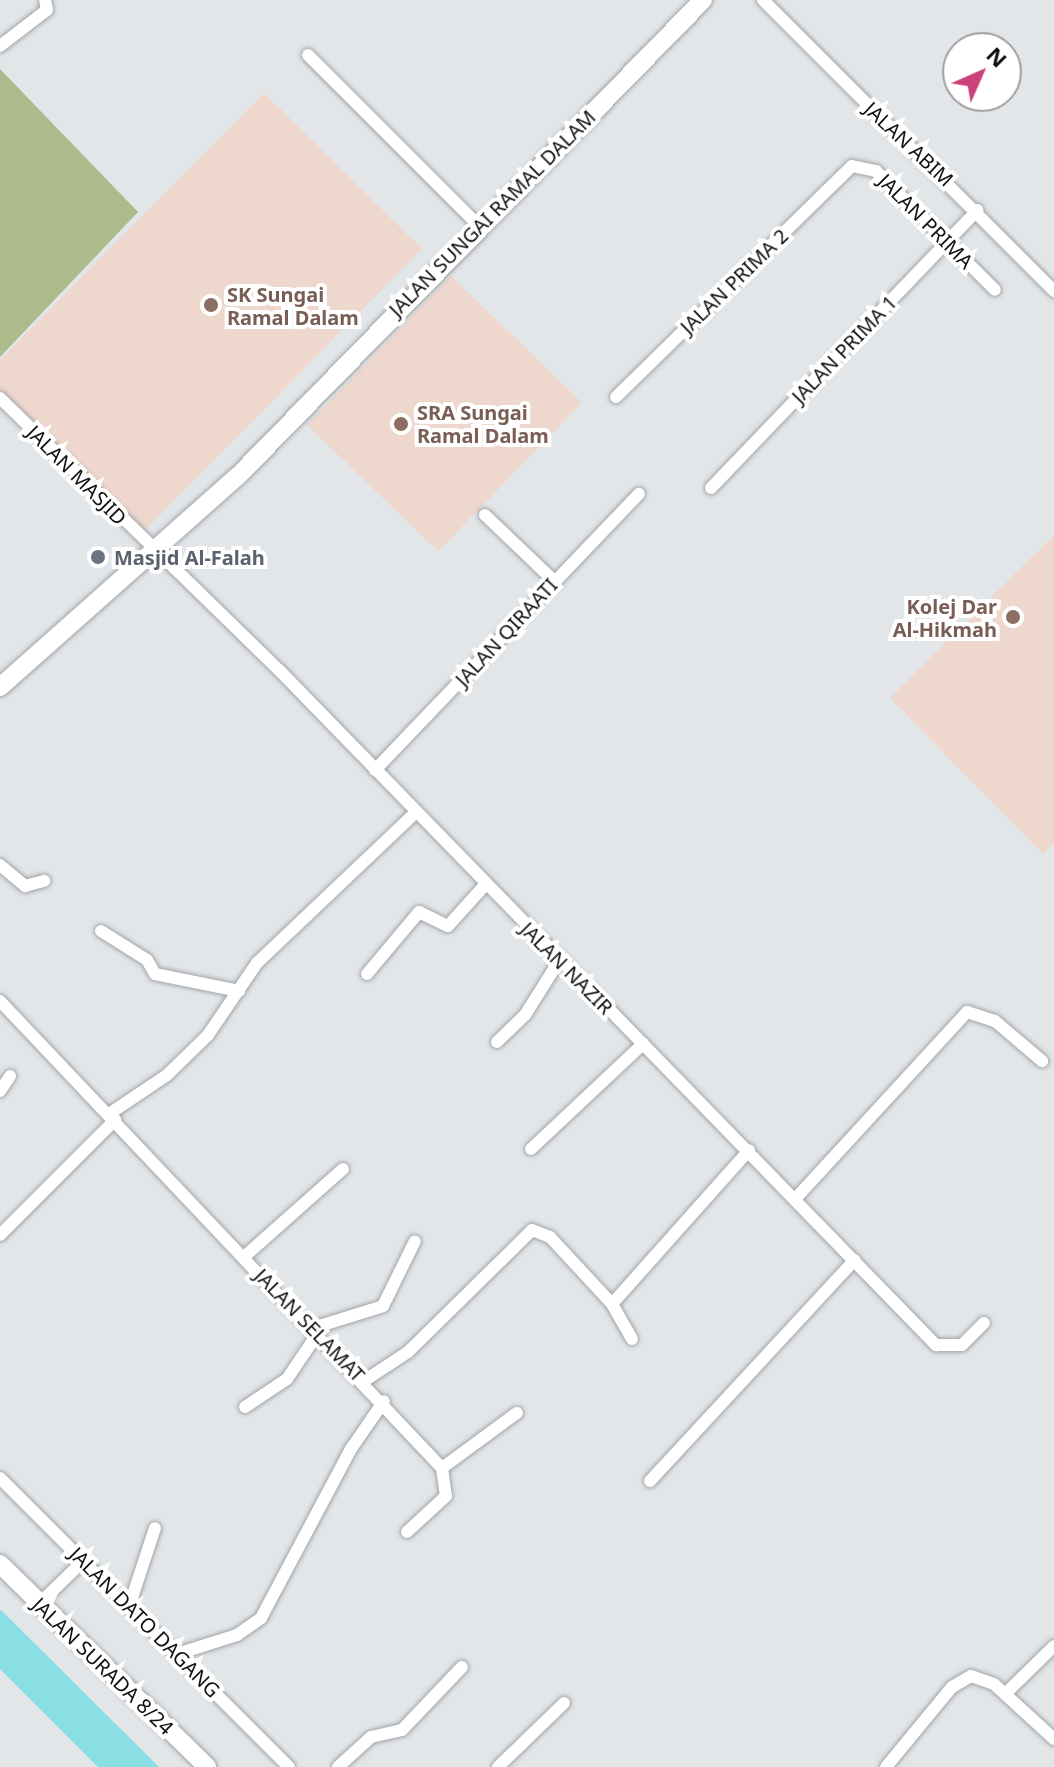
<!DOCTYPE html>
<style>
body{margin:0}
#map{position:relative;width:1054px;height:1767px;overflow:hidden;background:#e3e6e9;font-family:"Noto Sans",sans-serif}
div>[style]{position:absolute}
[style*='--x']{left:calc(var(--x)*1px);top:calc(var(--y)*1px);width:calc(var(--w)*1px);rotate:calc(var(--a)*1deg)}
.education>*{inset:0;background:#eed7cc;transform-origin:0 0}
.green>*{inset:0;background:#adba8c}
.water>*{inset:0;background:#8adfe4}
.roads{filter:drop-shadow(0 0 2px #a2a5a8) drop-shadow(0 0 2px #a2a5a8)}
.street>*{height:12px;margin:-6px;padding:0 6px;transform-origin:6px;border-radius:6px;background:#fff}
.secondary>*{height:18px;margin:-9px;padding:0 9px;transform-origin:9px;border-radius:9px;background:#fff}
.dots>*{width:22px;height:22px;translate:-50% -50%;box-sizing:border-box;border:4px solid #fff;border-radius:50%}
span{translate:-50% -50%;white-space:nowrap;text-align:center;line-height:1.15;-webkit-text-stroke:8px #fff;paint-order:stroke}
.street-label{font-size:20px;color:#0f1011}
.education-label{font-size:20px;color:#785e54;font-weight:700}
.left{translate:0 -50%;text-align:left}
.right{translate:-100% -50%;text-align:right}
.worship-label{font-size:20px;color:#5b616d;font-weight:700}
.north{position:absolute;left:942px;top:32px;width:80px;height:80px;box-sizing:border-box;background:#fff;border:2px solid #9f9fa0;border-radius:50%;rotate:45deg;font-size:22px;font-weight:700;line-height:32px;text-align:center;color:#0f1011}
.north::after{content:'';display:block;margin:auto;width:28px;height:36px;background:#cb4179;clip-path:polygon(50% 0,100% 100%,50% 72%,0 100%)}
</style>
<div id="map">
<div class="education">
<i style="clip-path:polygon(264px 93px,422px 249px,144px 531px,0 389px,0 360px)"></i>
<i style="left:451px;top:276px;width:182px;height:207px;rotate:44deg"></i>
<i style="clip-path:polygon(1054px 535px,1054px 843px,1043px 854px,890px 698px)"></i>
</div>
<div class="green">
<i style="clip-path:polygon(0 69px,138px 212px,0 357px)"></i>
</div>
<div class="water">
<i style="clip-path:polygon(0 1610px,2px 1611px,159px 1767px,98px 1767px,0 1669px)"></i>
</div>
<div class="roads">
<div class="street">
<i style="--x:763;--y:0;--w:412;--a:45"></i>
<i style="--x:0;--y:46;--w:59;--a:-37.5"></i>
<i style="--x:47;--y:10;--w:10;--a:-101"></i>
<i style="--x:308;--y:55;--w:242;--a:45"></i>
<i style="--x:616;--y:397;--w:330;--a:-44.4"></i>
<i style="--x:852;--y:166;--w:25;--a:12"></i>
<i style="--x:876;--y:171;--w:168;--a:45"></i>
<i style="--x:0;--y:398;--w:391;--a:44.3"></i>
<i style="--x:280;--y:671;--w:941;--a:45.78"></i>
<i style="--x:936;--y:1345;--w:26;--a:0"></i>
<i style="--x:962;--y:1345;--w:31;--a:-45"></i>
<i style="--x:711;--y:488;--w:385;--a:-46.2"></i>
<i style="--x:485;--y:515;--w:95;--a:43.7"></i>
<i style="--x:375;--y:770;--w:382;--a:-46.3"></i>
<i style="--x:0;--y:865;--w:33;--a:40"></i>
<i style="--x:25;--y:886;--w:20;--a:-15"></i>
<i style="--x:101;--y:931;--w:54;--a:32.2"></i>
<i style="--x:147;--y:960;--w:16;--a:60"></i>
<i style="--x:155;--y:974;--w:86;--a:11.4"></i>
<i style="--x:367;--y:974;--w:81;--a:-50"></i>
<i style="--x:419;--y:912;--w:32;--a:26"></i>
<i style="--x:448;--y:926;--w:54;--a:-48"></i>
<i style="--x:0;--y:1001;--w:643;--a:46.58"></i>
<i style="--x:442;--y:1468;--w:28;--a:82"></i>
<i style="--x:446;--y:1496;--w:53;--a:137.3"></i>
<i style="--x:497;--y:1042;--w:39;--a:-44"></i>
<i style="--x:525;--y:1015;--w:64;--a:-57.8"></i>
<i style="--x:0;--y:1091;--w:18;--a:-56"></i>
<i style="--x:109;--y:1114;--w:70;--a:-33.9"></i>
<i style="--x:167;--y:1075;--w:57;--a:-44.3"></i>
<i style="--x:208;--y:1035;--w:87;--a:-55.8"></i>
<i style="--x:257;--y:963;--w:215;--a:-43.5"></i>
<i style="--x:531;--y:1149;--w:154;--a:-43.2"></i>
<i style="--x:796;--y:1198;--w:253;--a:-47.4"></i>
<i style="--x:967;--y:1012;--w:29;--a:18"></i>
<i style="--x:995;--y:1021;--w:62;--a:40.4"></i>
<i style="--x:0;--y:1235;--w:163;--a:-45"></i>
<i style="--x:245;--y:1256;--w:131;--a:-41.6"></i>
<i style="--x:313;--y:1328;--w:73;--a:-17.4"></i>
<i style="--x:383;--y:1306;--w:72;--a:-63.8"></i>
<i style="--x:632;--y:1339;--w:40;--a:-119.7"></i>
<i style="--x:612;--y:1304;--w:206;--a:-48.3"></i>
<i style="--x:364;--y:1381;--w:53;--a:-33.4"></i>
<i style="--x:408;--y:1352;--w:174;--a:-44.5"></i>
<i style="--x:532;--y:1230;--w:19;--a:21"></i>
<i style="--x:550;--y:1237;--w:91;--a:47.2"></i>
<i style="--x:245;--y:1407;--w:50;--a:-33.7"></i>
<i style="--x:287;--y:1379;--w:55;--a:-56"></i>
<i style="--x:442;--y:1468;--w:93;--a:-36.3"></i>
<i style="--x:0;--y:1478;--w:409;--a:45"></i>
<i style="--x:650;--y:1481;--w:301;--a:-47.2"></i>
<i style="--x:40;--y:1603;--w:62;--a:-44.3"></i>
<i style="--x:129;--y:1607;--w:83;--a:-71.8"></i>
<i style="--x:177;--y:1654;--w:63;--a:-17.6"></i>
<i style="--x:237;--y:1635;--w:29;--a:-35"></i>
<i style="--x:261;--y:1618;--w:191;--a:-62"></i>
<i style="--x:351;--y:1449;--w:58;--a:-55.5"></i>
<i style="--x:1006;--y:1693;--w:67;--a:-44.4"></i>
<i style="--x:338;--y:1767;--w:45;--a:-42.3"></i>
<i style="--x:371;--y:1737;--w:32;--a:-13"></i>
<i style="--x:402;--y:1730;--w:87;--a:-46.4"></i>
<i style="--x:498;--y:1767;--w:92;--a:-44.1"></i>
<i style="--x:886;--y:1767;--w:104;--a:-50.5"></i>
<i style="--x:952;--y:1687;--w:22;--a:-30"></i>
<i style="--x:971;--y:1676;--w:24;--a:19"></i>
<i style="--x:994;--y:1684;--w:81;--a:42.5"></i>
</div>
<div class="secondary">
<i style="--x:0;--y:687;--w:319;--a:-41.6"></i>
<i style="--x:239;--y:475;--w:664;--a:-45.67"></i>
<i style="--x:0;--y:1564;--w:290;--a:44.4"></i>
</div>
</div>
<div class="dots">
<i style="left:211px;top:305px;background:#8d6e63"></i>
<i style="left:401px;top:424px;background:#8d6e63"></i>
<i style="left:98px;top:557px;background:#6b7280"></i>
<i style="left:1013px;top:617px;background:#8d6e63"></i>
</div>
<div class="street-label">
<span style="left:909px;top:144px;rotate:43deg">JALAN ABIM</span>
<span style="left:492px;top:213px;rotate:-45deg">JALAN SUNGAI RAMAL DALAM</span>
<span style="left:926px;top:221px;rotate:45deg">JALAN PRIMA</span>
<span style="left:734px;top:281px;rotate:-44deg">JALAN PRIMA 2</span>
<span style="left:844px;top:349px;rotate:-46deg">JALAN PRIMA 1</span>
<span style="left:77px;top:475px;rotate:45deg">JALAN MASJID</span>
<span style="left:506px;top:632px;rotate:-47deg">JALAN QIRAATI</span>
<span style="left:567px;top:968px;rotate:45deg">JALAN NAZIR</span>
<span style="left:310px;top:1325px;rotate:46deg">JALAN SELAMAT</span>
<span style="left:145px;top:1622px;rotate:45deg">JALAN DATO DAGANG</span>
<span style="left:103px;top:1666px;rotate:44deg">JALAN SURADA 8/24</span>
</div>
<div class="education-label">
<span class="left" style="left:227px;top:306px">SK Sungai<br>Ramal Dalam</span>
<span class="left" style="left:417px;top:424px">SRA Sungai<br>Ramal Dalam</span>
<span class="right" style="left:997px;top:618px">Kolej Dar<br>Al-Hikmah</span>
</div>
<div class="worship-label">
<span class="left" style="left:114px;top:557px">Masjid Al-Falah</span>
</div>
<div class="north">N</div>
</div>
